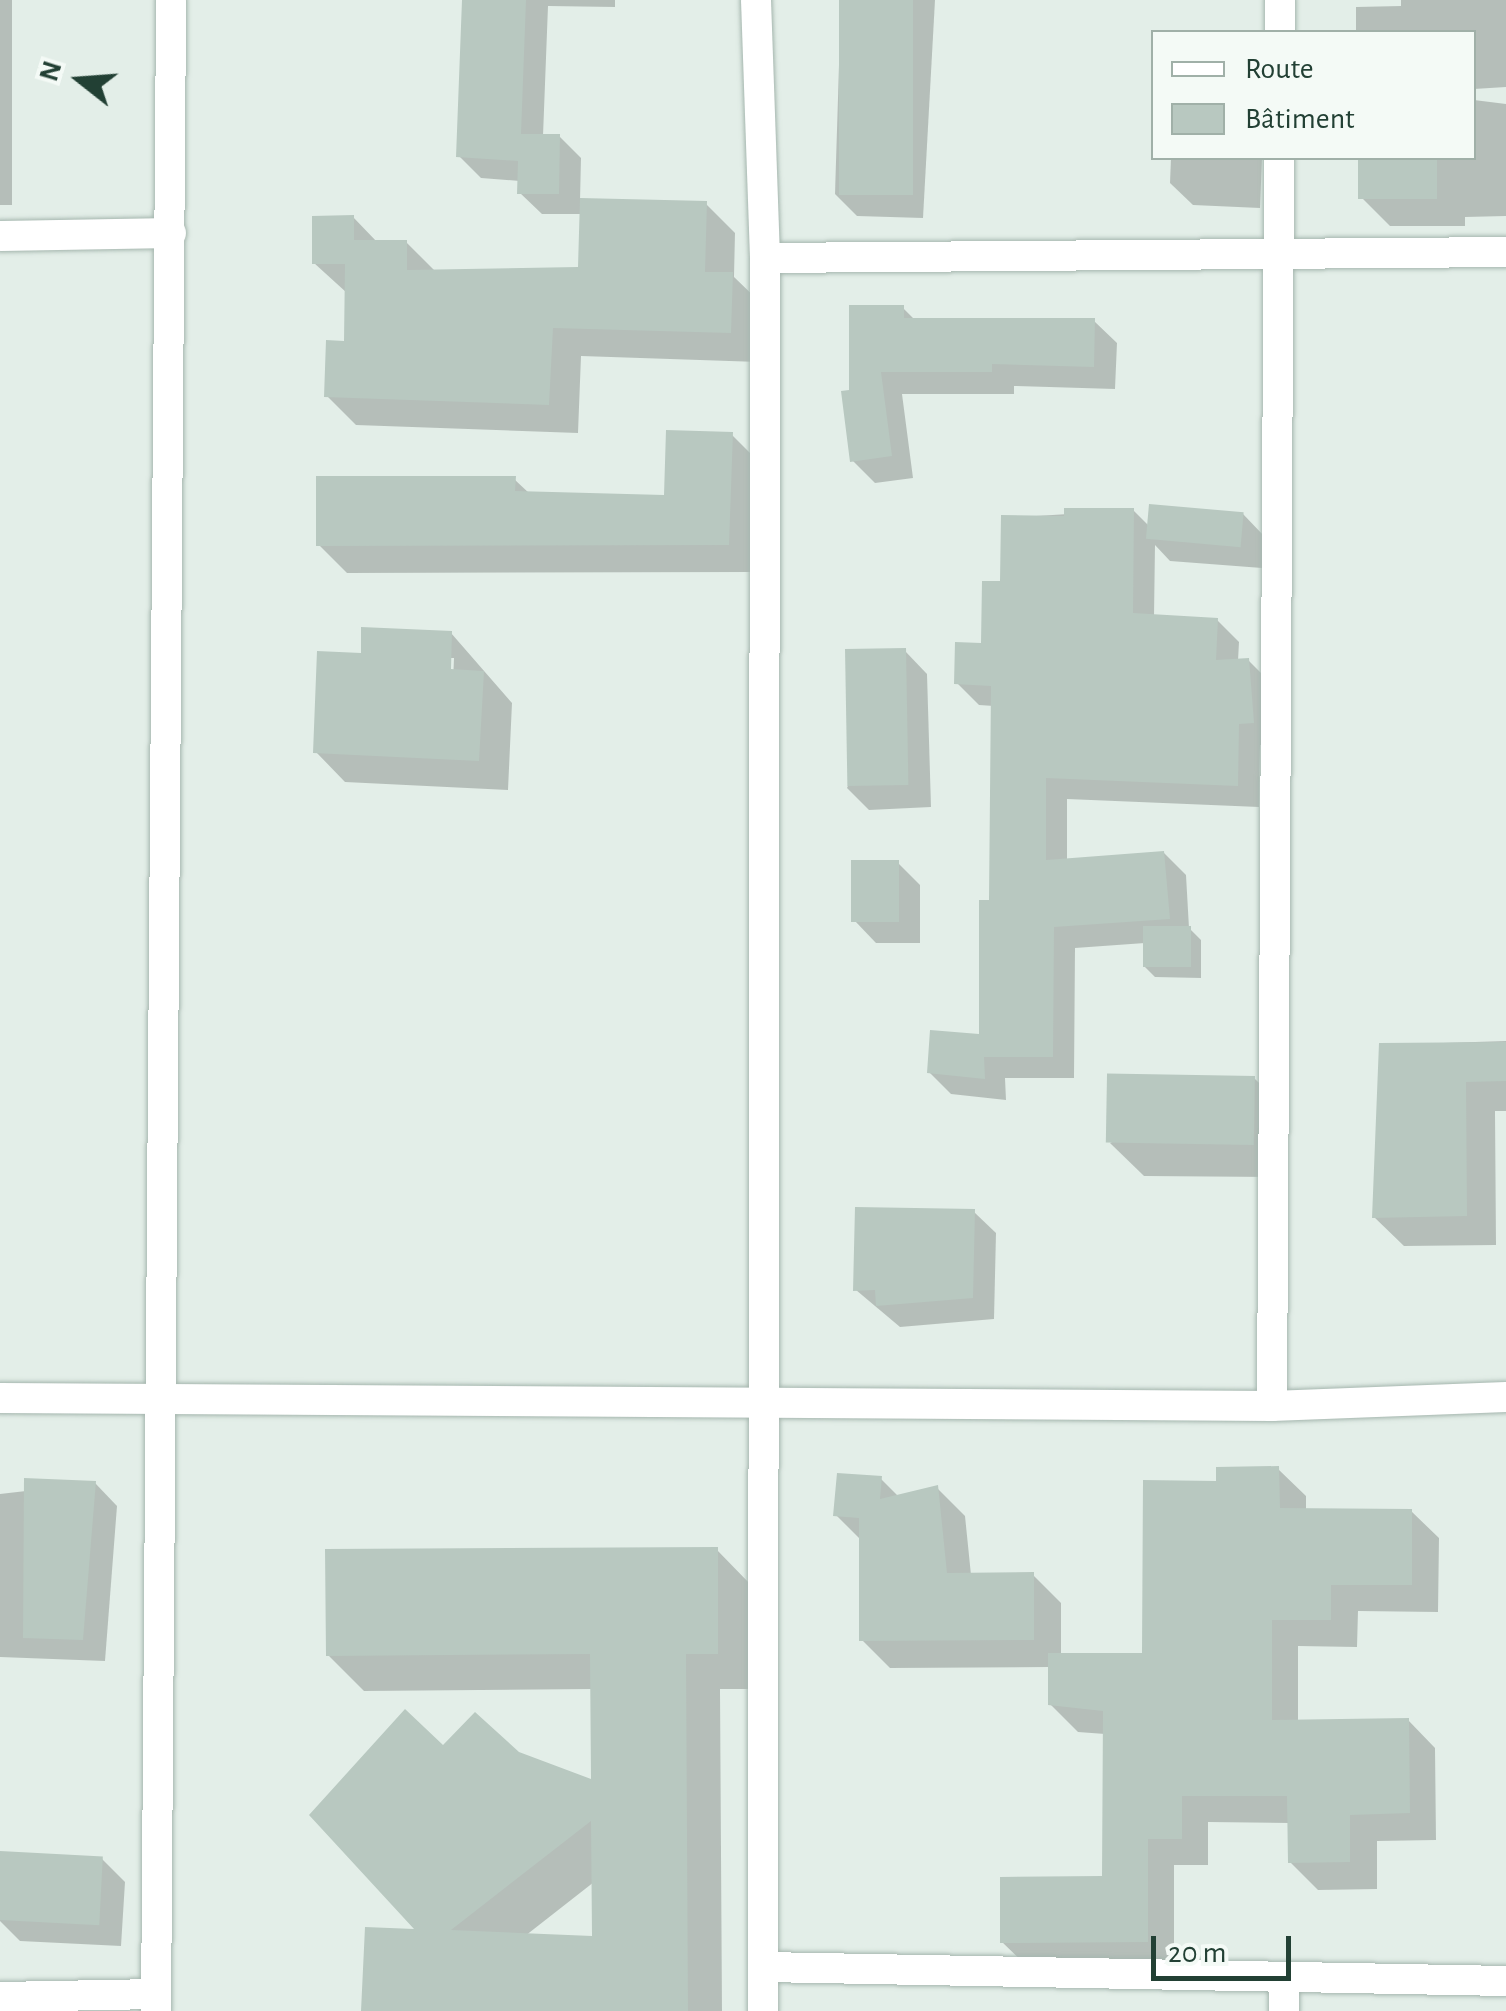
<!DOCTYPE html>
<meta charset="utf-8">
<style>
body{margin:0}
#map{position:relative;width:1506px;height:2011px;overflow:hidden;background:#e3eee8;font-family:"Alegreya Sans",sans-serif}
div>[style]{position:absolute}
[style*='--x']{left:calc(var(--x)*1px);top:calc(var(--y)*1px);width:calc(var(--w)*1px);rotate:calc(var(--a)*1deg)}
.shadow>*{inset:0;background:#0003;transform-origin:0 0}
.building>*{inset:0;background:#b8c8c0;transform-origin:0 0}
.roads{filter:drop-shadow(0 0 2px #a5b6ae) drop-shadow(0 0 2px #a5b6ae)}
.minor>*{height:30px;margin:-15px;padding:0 15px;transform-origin:15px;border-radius:15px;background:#fff}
span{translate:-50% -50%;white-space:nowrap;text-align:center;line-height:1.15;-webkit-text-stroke:8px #f4faf6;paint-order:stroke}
.legend{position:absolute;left:1151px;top:30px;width:325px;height:130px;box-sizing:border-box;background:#f4faf6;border:2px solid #a0b0a8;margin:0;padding:12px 18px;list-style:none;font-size:30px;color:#224034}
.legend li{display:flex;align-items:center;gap:20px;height:50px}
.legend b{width:50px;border:2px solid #a0b0a8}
.north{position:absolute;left:30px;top:30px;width:100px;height:100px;-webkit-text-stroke:8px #f4faf6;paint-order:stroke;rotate:287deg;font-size:28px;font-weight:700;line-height:40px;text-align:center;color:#224034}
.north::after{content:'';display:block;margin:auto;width:35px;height:45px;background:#224034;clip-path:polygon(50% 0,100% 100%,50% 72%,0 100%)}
.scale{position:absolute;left:1151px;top:1936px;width:140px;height:45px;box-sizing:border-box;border:5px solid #224034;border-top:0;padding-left:12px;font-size:30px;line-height:35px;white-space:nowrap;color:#224034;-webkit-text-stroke:8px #f4faf6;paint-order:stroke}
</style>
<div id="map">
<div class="shadow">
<i style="left:0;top:0;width:12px;height:205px"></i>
<i style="clip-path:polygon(465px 0,615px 0,615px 7px,548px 6px,543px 136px,559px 136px,581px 158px,580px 201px,706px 204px,735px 233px,734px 277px,762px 304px,759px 362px,581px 356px,578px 433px,356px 425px,327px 396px,347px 343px,347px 293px,314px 263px,353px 217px,378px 243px,406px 242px,436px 272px,580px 270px,582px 214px,542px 214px,520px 193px,520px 181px,481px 178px,459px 156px)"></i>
<i style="clip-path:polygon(841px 0,935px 0,923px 218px,857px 216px,835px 194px)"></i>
<i style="clip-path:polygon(1401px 0,1506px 0,1506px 87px,1474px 89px,1474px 32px,1356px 32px,1356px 7px,1401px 6px)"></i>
<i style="clip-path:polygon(1474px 100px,1506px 104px,1506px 216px,1465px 217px,1465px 226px,1390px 226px,1361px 197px,1360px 158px,1474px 158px)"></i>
<i style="clip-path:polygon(1171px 158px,1262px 158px,1260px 208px,1193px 205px,1170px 183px)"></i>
<i style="clip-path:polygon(903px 308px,915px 320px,1094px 321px,1117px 343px,1115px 389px,1014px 386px,1014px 394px,902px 394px,913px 478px,875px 483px,853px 461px,851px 392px)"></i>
<i style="clip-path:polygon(732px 435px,760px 463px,756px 572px,347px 573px,319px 545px,514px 479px,530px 494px,666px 497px)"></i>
<i style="clip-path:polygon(1133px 510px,1149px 526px,1243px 514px,1265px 537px,1262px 568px,1170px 561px,1155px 545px,1154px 617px,1217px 620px,1239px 642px,1238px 661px,1248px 660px,1270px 682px,1275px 744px,1260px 745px,1259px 807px,1067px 799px,1067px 860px,1164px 853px,1186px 875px,1189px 928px,1201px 940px,1201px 978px,1155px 977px,1144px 966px,1145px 943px,1075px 948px,1074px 1078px,1005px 1078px,1006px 1100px,951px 1094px,929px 1072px,981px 1037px,991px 902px,994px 706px,979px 705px,957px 683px,984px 645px,1003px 584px,1004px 518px)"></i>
<i style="clip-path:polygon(evenodd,451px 633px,512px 703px,508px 790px,345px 782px,316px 752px,363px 655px,451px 633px,449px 658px,454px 658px,453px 682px,449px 658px)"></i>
<i style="clip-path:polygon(905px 651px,927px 674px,931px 807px,869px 810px,847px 788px)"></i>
<i style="clip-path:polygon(898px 863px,920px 885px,920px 943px,876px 943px,854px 920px)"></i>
<i style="clip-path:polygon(1506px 1041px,1506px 1111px,1495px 1111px,1496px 1245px,1404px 1246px,1374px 1217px,1381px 1045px)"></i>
<i style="clip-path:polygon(1254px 1078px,1288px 1111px,1287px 1177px,1144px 1176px,1110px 1143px)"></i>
<i style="clip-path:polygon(974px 1212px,996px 1233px,994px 1319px,900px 1327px,856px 1290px)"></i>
<i style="clip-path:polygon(1278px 1469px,1306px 1496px,1306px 1511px,1411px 1511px,1439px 1538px,1438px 1612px,1358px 1611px,1357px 1647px,1298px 1646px,1298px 1722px,1408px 1720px,1435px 1748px,1436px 1840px,1377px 1841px,1377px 1889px,1318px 1890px,1290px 1862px,1290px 1823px,1208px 1822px,1208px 1865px,1174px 1865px,1174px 1968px,1030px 1969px,1002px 1942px,1104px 1879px,1105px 1734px,1078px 1732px,1050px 1704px,1050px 1667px,890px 1668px,862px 1640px,861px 1540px,836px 1515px,880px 1478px,899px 1497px,937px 1488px,965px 1516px,971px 1575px,1033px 1575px,1061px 1603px,1061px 1656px,1144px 1655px,1218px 1483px)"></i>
<i style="clip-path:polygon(95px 1483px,117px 1506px,105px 1661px,0 1657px,0 1494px)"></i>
<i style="clip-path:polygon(evenodd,717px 1550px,752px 1586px,753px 1689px,720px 1689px,722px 2011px,363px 2011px,420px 1932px,443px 1749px,518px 1754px,593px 1783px,593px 1689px,364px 1691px,328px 1655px,717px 1550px,594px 1882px,594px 1938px,525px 1936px,594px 1882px)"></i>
<i style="clip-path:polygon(102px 1859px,125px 1882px,121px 1946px,20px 1941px,0 1921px,0 1883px)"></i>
</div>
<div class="building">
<i style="clip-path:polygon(462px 0,526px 0,521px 134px,560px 134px,559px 194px,517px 194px,518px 161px,456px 157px)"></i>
<i style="left:839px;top:0;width:74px;height:195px"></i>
<i style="left:1358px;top:158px;width:79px;height:41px"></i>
<i style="clip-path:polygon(580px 198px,707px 201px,705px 272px,733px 272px,731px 333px,553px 328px,549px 405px,324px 397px,326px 340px,344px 341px,345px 264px,312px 264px,312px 216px,354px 215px,354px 240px,407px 240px,407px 270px,578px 267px)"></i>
<i style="clip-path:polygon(849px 305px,904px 305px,904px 318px,1095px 318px,1094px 367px,992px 364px,992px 372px,881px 372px,892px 456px,850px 462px,841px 391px,849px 390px)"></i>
<i style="clip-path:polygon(666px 430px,733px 432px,729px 545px,316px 546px,316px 476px,516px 476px,515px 491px,664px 495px)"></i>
<i style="left:1149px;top:504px;width:95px;height:35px;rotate:5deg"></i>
<i style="clip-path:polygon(1064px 508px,1134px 508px,1133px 613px,1218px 618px,1216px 660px,1249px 658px,1254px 723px,1239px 724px,1238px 786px,1046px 778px,1046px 860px,1164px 851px,1170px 919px,1054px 927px,1053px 1057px,984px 1057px,985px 1079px,927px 1073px,930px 1030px,979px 1034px,979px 900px,989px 900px,991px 686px,954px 684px,955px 642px,981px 643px,982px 581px,1000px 581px,1001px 515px,1064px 516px)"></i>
<i style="clip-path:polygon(361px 627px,452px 631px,451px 669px,484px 671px,479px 761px,313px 753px,317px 651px,361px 653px)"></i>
<i style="left:906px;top:648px;width:137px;height:61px;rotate:89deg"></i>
<i style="left:851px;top:860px;width:48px;height:62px"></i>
<i style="left:1143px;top:926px;width:48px;height:41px"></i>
<i style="clip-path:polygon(1506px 1042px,1506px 1081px,1466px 1082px,1467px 1216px,1372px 1218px,1379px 1043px)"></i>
<i style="left:1255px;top:1076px;width:69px;height:148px;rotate:91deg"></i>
<i style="clip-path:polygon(855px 1207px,975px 1209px,973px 1298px,876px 1306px,875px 1290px,853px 1291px)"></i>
<i style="clip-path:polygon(1279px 1466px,1280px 1508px,1412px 1509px,1412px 1585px,1331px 1585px,1331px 1620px,1272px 1620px,1272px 1720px,1409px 1718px,1410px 1813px,1350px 1815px,1350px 1862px,1288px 1863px,1287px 1796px,1182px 1796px,1182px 1839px,1148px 1839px,1148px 1942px,1000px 1943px,1000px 1877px,1102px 1876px,1103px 1711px,1048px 1705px,1048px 1653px,1142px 1653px,1143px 1480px,1216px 1481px,1216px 1467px)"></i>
<i style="clip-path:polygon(837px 1473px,882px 1476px,880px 1499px,938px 1485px,947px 1573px,1034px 1572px,1034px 1640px,859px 1641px,859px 1518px,833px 1516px)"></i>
<i style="clip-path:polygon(24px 1478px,96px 1481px,83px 1640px,23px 1638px)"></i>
<i style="clip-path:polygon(evenodd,718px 1547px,718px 1654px,686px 1654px,688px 2011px,361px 2011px,365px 1927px,414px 1929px,309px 1815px,405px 1709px,443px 1745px,475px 1712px,519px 1752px,591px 1779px,590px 1654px,326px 1656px,325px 1549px,718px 1547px,591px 1821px,592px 1936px,451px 1930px,591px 1821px)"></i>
<i style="left:0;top:1851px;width:103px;height:69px;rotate:3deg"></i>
</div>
<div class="roads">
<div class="minor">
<i style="--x:756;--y:0;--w:258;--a:88"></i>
<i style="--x:765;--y:258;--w:1753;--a:90.07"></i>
<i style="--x:1280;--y:32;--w:32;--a:-90"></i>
<i style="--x:0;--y:236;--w:171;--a:-1"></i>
<i style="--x:765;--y:258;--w:741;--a:-0.46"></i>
<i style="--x:0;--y:1398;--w:1272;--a:0.36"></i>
<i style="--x:1272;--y:1406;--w:234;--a:-2.2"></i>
<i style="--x:1272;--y:1406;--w:1248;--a:-89.68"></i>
<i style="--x:764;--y:1967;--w:742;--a:1.08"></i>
<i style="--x:1284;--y:1977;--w:34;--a:90"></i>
<i style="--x:0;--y:1997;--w:156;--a:-1.1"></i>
<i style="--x:156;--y:2011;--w:2011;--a:-89.57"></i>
</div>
</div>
<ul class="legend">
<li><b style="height:12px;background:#fff"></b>Route</li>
<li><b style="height:28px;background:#b8c8c0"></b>Bâtiment</li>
</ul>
<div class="north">N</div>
<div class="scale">20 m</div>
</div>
